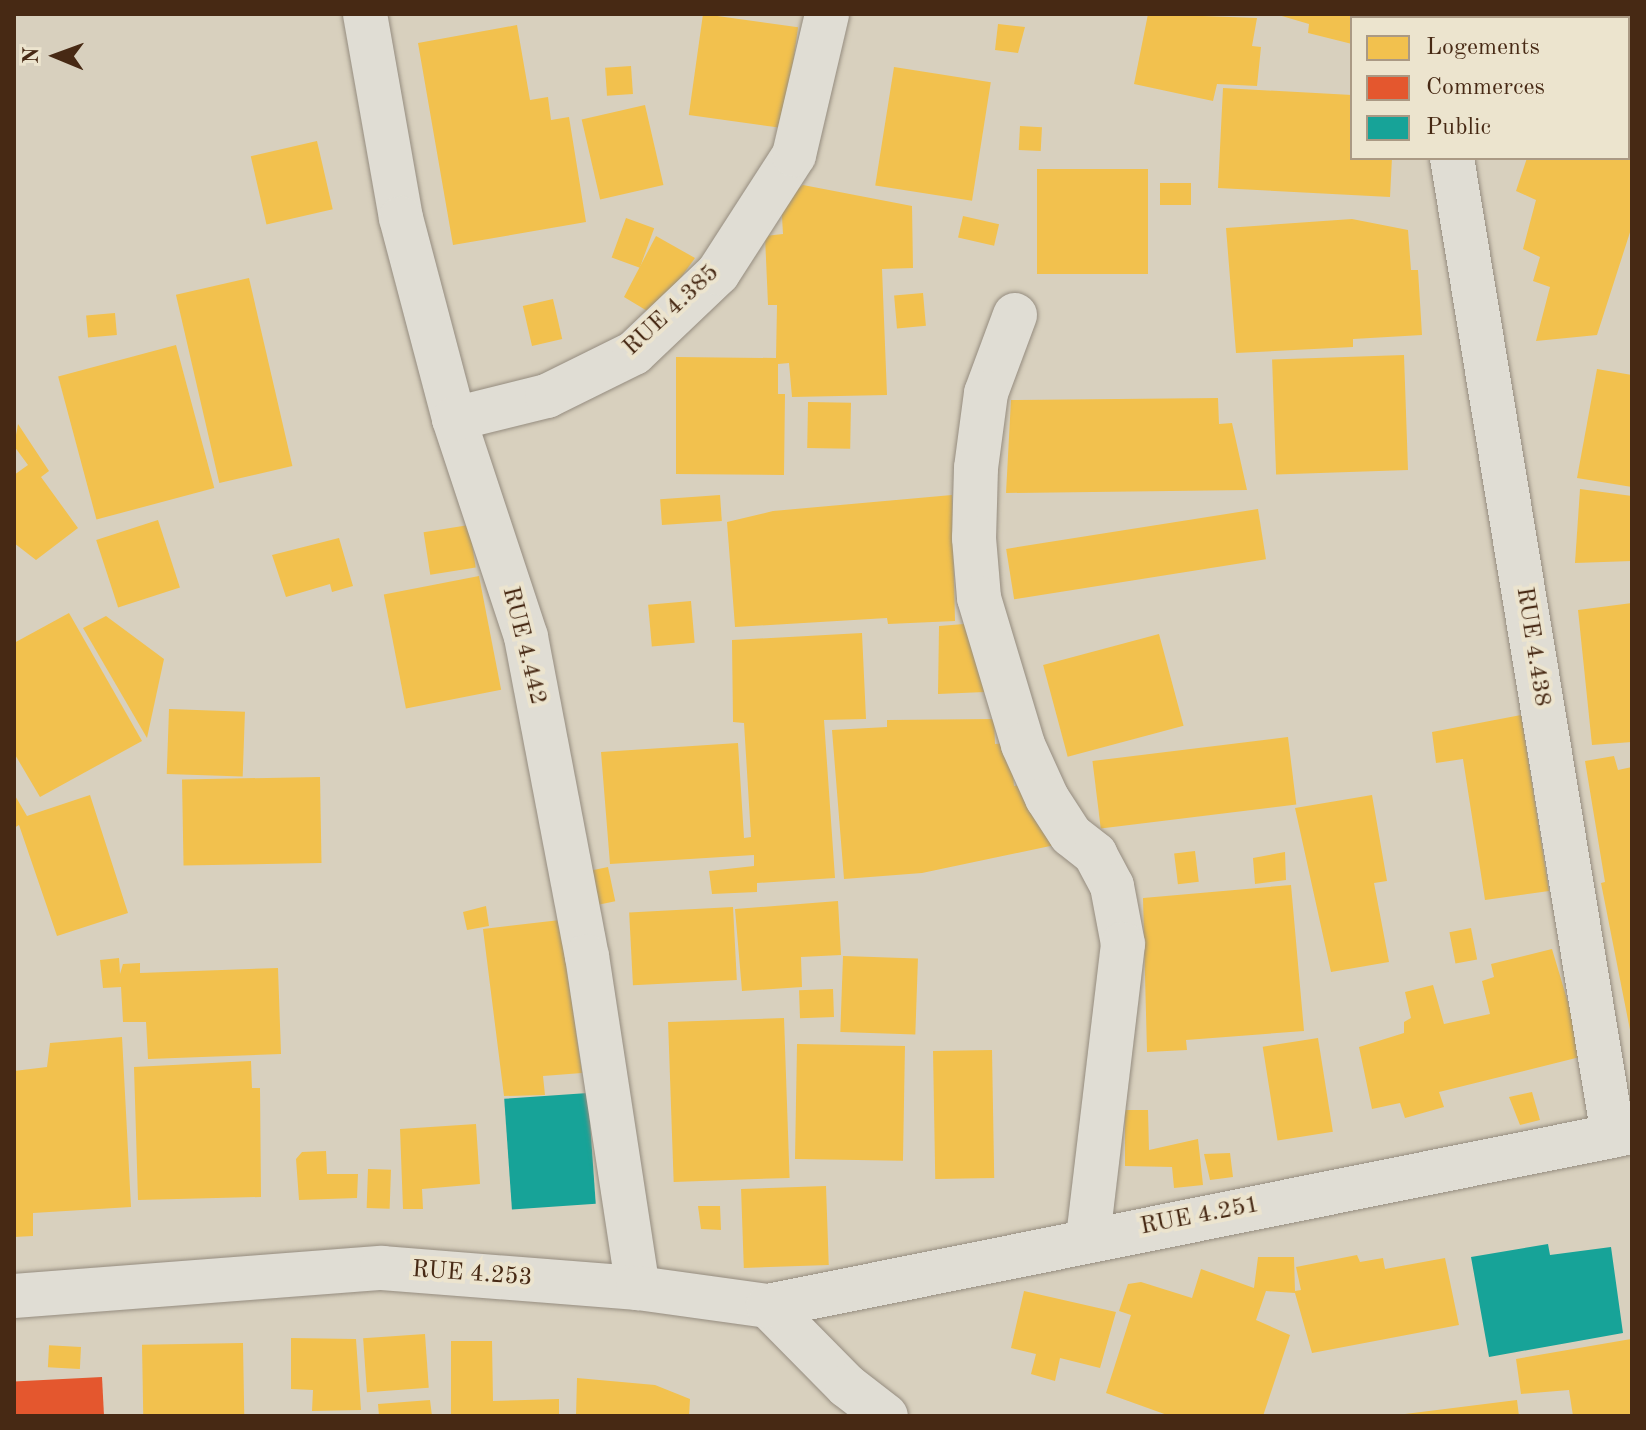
<!DOCTYPE html>
<style>
body{margin:0}
#map{position:relative;width:1646px;height:1430px;overflow:hidden;background:#d8d0be;font-family:"Old Standard TT",serif}
div>[style]{position:absolute}
[style*='--x']{left:calc(var(--x)*1px);top:calc(var(--y)*1px);width:calc(var(--w)*1px);rotate:calc(var(--a)*1deg)}
.homes>*{inset:0;background:#f2c14e;transform-origin:0 0}
.shops>*{inset:0;background:#e4572e;transform-origin:0 0}
.public>*{inset:0;background:#17a398;transform-origin:0 0}
.roads{filter:drop-shadow(0 0 2px #958c7f) drop-shadow(0 0 2px #958c7f)}
.street>*{height:44px;margin:-22px;padding:0 22px;transform-origin:22px;border-radius:22px;background:#e0ddd4}
span{translate:-50% -50%;white-space:nowrap;text-align:center;line-height:1.15;-webkit-text-stroke:8px #ece4ce;paint-order:stroke}
.street-label{font-size:24px;color:#472914}
.frame{position:absolute;inset:0;border:16px solid #472914;pointer-events:none}
.legend{position:absolute;left:1350px;top:16px;width:280px;height:144px;box-sizing:border-box;background:#ece4ce;border:2px solid #aa9984;margin:0;padding:10px 14px;list-style:none;font-size:24px;color:#472914}
.legend li{display:flex;align-items:center;gap:16px;height:40px}
.legend b{width:40px;border:2px solid #aa9984}
.north{position:absolute;left:16px;top:16px;width:80px;height:80px;-webkit-text-stroke:6px #ece4ce;paint-order:stroke;rotate:271deg;font-size:22px;font-weight:700;line-height:32px;text-align:center;color:#472914}
.north::after{content:'';display:block;margin:auto;width:28px;height:36px;background:#472914;clip-path:polygon(50% 0,100% 100%,50% 72%,0 100%)}
</style>
<div id="map">
<div class="homes">
<i style="left:703px;top:14px;width:96px;height:102px;rotate:8deg"></i>
<i style="clip-path:polygon(1148px 14px,1257px 18px,1252px 46px,1261px 47px,1257px 86px,1217px 84px,1213px 101px,1134px 84px)"></i>
<i style="clip-path:polygon(1275px 14px,1379px 14px,1352px 18px,1352px 44px,1308px 33px,1309px 24px)"></i>
<i style="clip-path:polygon(1557px 14px,1632px 14px,1632px 81px,1628px 18px,1557px 18px)"></i>
<i style="clip-path:polygon(998px 24px,1025px 27px,1018px 53px,995px 50px)"></i>
<i style="clip-path:polygon(517px 25px,530px 100px,548px 97px,551px 120px,569px 117px,586px 222px,453px 245px,418px 43px)"></i>
<i style="left:631px;top:66px;width:28px;height:26px;rotate:86deg"></i>
<i style="left:894px;top:67px;width:98px;height:120px;rotate:9deg"></i>
<i style="clip-path:polygon(1223px 88px,1352px 95px,1352px 158px,1392px 158px,1390px 197px,1218px 188px)"></i>
<i style="clip-path:polygon(1632px 96px,1632px 143px,1628px 142px)"></i>
<i style="left:645px;top:105px;width:82px;height:65px;rotate:77deg"></i>
<i style="left:1020px;top:126px;width:22px;height:24px;rotate:3deg"></i>
<i style="left:317px;top:141px;width:70px;height:68px;rotate:77deg"></i>
<i style="clip-path:polygon(1632px 157px,1632px 226px,1597px 335px,1536px 341px,1550px 287px,1533px 281px,1540px 257px,1523px 249px,1536px 200px,1516px 191px,1527px 158px)"></i>
<i style="left:1148px;top:169px;width:105px;height:111px;rotate:90deg"></i>
<i style="left:1160px;top:183px;width:31px;height:22px"></i>
<i style="clip-path:polygon(803px 185px,912px 206px,913px 268px,882px 269px,887px 395px,792px 397px,789px 363px,778px 364px,778px 394px,785px 394px,784px 475px,676px 474px,676px 357px,776px 358px,777px 305px,768px 305px,765px 236px,783px 234px,781px 200px)"></i>
<i style="left:963px;top:216px;width:37px;height:22px;rotate:13deg"></i>
<i style="left:626px;top:218px;width:30px;height:42px;rotate:20deg"></i>
<i style="clip-path:polygon(1352px 219px,1408px 230px,1411px 270px,1418px 270px,1422px 335px,1353px 339px,1353px 347px,1236px 353px,1226px 228px)"></i>
<i style="clip-path:polygon(656px 236px,695px 258px,654px 315px,624px 297px)"></i>
<i style="left:249px;top:278px;width:193px;height:75px;rotate:77deg"></i>
<i style="left:923px;top:293px;width:33px;height:29px;rotate:85deg"></i>
<i style="left:553px;top:299px;width:41px;height:31px;rotate:77deg"></i>
<i style="left:115px;top:313px;width:22px;height:29px;rotate:85deg"></i>
<i style="left:176px;top:345px;width:148px;height:122px;rotate:75deg"></i>
<i style="left:1404px;top:355px;width:115px;height:132px;rotate:88deg"></i>
<i style="clip-path:polygon(1597px 369px,1632px 375px,1632px 487px,1577px 478px)"></i>
<i style="clip-path:polygon(1218px 398px,1219px 424px,1232px 423px,1247px 490px,1006px 493px,1011px 400px)"></i>
<i style="left:808px;top:402px;width:43px;height:46px;rotate:1deg"></i>
<i style="clip-path:polygon(18px 424px,49px 471px,41px 477px,78px 528px,36px 560px,14px 543px,14px 475px,28px 465px,14px 446px)"></i>
<i style="clip-path:polygon(1580px 489px,1632px 496px,1632px 561px,1575px 563px)"></i>
<i style="left:720px;top:495px;width:26px;height:60px;rotate:86deg"></i>
<i style="clip-path:polygon(952px 495px,955px 621px,888px 624px,887px 618px,735px 627px,727px 522px,773px 511px)"></i>
<i style="left:1258px;top:509px;width:51px;height:255px;rotate:81deg"></i>
<i style="left:158px;top:520px;width:71px;height:65px;rotate:72deg"></i>
<i style="left:469px;top:525px;width:43px;height:46px;rotate:81deg"></i>
<i style="clip-path:polygon(339px 538px,353px 586px,332px 592px,330px 584px,286px 597px,272px 555px)"></i>
<i style="left:479px;top:576px;width:116px;height:97px;rotate:79deg"></i>
<i style="left:691px;top:601px;width:42px;height:43px;rotate:85deg"></i>
<i style="clip-path:polygon(1632px 603px,1632px 742px,1592px 745px,1578px 610px)"></i>
<i style="clip-path:polygon(69px 613px,142px 741px,40px 797px,14px 753px,14px 643px)"></i>
<i style="clip-path:polygon(106px 616px,164px 659px,147px 738px,83px 628px)"></i>
<i style="clip-path:polygon(977px 623px,985px 692px,938px 694px,939px 626px)"></i>
<i style="clip-path:polygon(862px 633px,866px 719px,824px 720px,835px 878px,757px 883px,757px 892px,712px 894px,709px 871px,754px 866px,754px 855px,610px 864px,601px 752px,738px 743px,744px 838px,751px 837px,744px 723px,733px 722px,732px 640px)"></i>
<i style="left:1159px;top:634px;width:95px;height:120px;rotate:75deg"></i>
<i style="left:169px;top:709px;width:76px;height:65px;rotate:2deg"></i>
<i style="clip-path:polygon(1521px 715px,1549px 891px,1485px 900px,1463px 759px,1436px 763px,1432px 732px)"></i>
<i style="clip-path:polygon(994px 719px,995px 744px,1010px 743px,1014px 786px,1028px 783px,1055px 845px,922px 873px,844px 879px,832px 730px,887px 727px,887px 720px)"></i>
<i style="left:1288px;top:737px;width:68px;height:197px;rotate:83deg"></i>
<i style="clip-path:polygon(1614px 756px,1618px 770px,1632px 767px,1631px 1035px,1601px 883px,1605px 882px,1585px 761px)"></i>
<i style="left:320px;top:777px;width:86px;height:138px;rotate:89deg"></i>
<i style="clip-path:polygon(14px 794px,27px 816px,90px 795px,128px 913px,57px 936px,19px 825px,14px 828px)"></i>
<i style="clip-path:polygon(1372px 795px,1387px 881px,1374px 883px,1389px 962px,1331px 972px,1295px 808px)"></i>
<i style="left:1195px;top:851px;width:31px;height:21px;rotate:83deg"></i>
<i style="clip-path:polygon(1285px 852px,1286px 880px,1255px 884px,1253px 858px)"></i>
<i style="left:608px;top:867px;width:35px;height:21px;rotate:78deg"></i>
<i style="clip-path:polygon(1291px 885px,1304px 1031px,1186px 1040px,1187px 1050px,1147px 1052px,1143px 898px)"></i>
<i style="clip-path:polygon(838px 901px,841px 955px,801px 957px,802px 987px,742px 991px,735px 909px)"></i>
<i style="clip-path:polygon(486px 906px,489px 926px,467px 930px,463px 912px)"></i>
<i style="left:733px;top:907px;width:73px;height:104px;rotate:87deg"></i>
<i style="clip-path:polygon(560px 920px,582px 1073px,543px 1076px,545px 1095px,504px 1096px,483px 929px)"></i>
<i style="left:1471px;top:928px;width:32px;height:22px;rotate:79deg"></i>
<i style="clip-path:polygon(1552px 949px,1584px 1056px,1439px 1092px,1444px 1107px,1405px 1118px,1400px 1103px,1372px 1109px,1359px 1047px,1404px 1033px,1404px 1022px,1411px 1018px,1405px 992px,1433px 985px,1444px 1024px,1490px 1014px,1482px 981px,1494px 977px,1491px 964px)"></i>
<i style="left:843px;top:956px;width:75px;height:76px;rotate:2deg"></i>
<i style="clip-path:polygon(119px 958px,120px 974px,123px 964px,140px 963px,140px 973px,278px 968px,281px 1054px,148px 1059px,146px 1022px,123px 1022px,121px 987px,103px 988px,100px 960px)"></i>
<i style="left:833px;top:989px;width:28px;height:34px;rotate:88deg"></i>
<i style="left:784px;top:1018px;width:160px;height:116px;rotate:88deg"></i>
<i style="clip-path:polygon(122px 1037px,131px 1207px,33px 1213px,33px 1236px,14px 1237px,14px 1071px,47px 1067px,50px 1043px)"></i>
<i style="left:1318px;top:1038px;width:95px;height:56px;rotate:81deg"></i>
<i style="left:797px;top:1044px;width:108px;height:115px;rotate:1deg"></i>
<i style="left:992px;top:1050px;width:128px;height:59px;rotate:89deg"></i>
<i style="clip-path:polygon(251px 1061px,252px 1088px,260px 1088px,261px 1197px,138px 1200px,134px 1067px)"></i>
<i style="clip-path:polygon(1532px 1092px,1540px 1120px,1520px 1125px,1509px 1097px)"></i>
<i style="clip-path:polygon(1125px 1110px,1148px 1110px,1149px 1150px,1198px 1139px,1203px 1185px,1174px 1188px,1172px 1167px,1125px 1166px)"></i>
<i style="clip-path:polygon(476px 1124px,480px 1184px,422px 1189px,423px 1209px,403px 1209px,400px 1129px)"></i>
<i style="clip-path:polygon(326px 1151px,327px 1174px,358px 1174px,357px 1198px,299px 1200px,296px 1159px,302px 1152px)"></i>
<i style="clip-path:polygon(1230px 1153px,1233px 1177px,1210px 1180px,1204px 1154px)"></i>
<i style="left:368px;top:1169px;width:23px;height:39px;rotate:2deg"></i>
<i style="left:826px;top:1186px;width:79px;height:85px;rotate:88deg"></i>
<i style="clip-path:polygon(698px 1206px,720px 1206px,721px 1230px,701px 1229px)"></i>
<i style="clip-path:polygon(1357px 1255px,1360px 1262px,1383px 1258px,1385px 1269px,1445px 1258px,1459px 1325px,1312px 1353px,1295px 1293px,1266px 1291px,1256px 1320px,1290px 1335px,1263px 1416px,1170px 1416px,1106px 1393px,1131px 1315px,1119px 1311px,1128px 1284px,1141px 1282px,1192px 1298px,1201px 1269px,1254px 1288px,1258px 1257px,1294px 1257px,1295px 1291px,1301px 1290px,1296px 1267px)"></i>
<i style="clip-path:polygon(1024px 1291px,1116px 1312px,1100px 1368px,1060px 1358px,1055px 1381px,1031px 1374px,1036px 1354px,1011px 1348px)"></i>
<i style="left:425px;top:1334px;width:54px;height:62px;rotate:86deg"></i>
<i style="clip-path:polygon(291px 1338px,356px 1339px,361px 1410px,312px 1411px,313px 1390px,291px 1389px)"></i>
<i style="clip-path:polygon(1631px 1339px,1632px 1416px,1573px 1416px,1569px 1390px,1521px 1394px,1516px 1359px)"></i>
<i style="clip-path:polygon(451px 1341px,492px 1341px,493px 1401px,559px 1399px,559px 1416px,451px 1416px)"></i>
<i style="left:243px;top:1343px;width:73px;height:101px;rotate:89deg"></i>
<i style="left:81px;top:1347px;width:22px;height:32px;rotate:93deg"></i>
<i style="clip-path:polygon(577px 1378px,655px 1385px,690px 1399px,689px 1416px,576px 1416px)"></i>
<i style="clip-path:polygon(430px 1400px,432px 1416px,379px 1416px,378px 1404px)"></i>
<i style="clip-path:polygon(1517px 1400px,1519px 1416px,1405px 1416px,1405px 1414px)"></i>
</div>
<div class="shops">
<i style="left:102px;top:1377px;width:39px;height:88px;rotate:87deg"></i>
</div>
<div class="public">
<i style="left:588px;top:1093px;width:111px;height:84px;rotate:86deg"></i>
<i style="clip-path:polygon(1548px 1244px,1550px 1255px,1611px 1247px,1623px 1333px,1489px 1357px,1471px 1257px)"></i>
</div>
<div class="roads">
<div class="street">
<i style="--x:365;--y:14;--w:207;--a:80"></i>
<i style="--x:401;--y:218;--w:208;--a:75.2"></i>
<i style="--x:454;--y:419;--w:230;--a:71.7"></i>
<i style="--x:526;--y:637;--w:325;--a:79.2"></i>
<i style="--x:587;--y:956;--w:336;--a:81.3"></i>
<i style="--x:1460;--y:18;--w:4;--a:-76"></i>
<i style="--x:1452;--y:158;--w:991;--a:80.65"></i>
<i style="--x:1015;--y:315;--w:83;--a:110.4"></i>
<i style="--x:986;--y:393;--w:76;--a:97.6"></i>
<i style="--x:976;--y:468;--w:70;--a:91.6"></i>
<i style="--x:974;--y:538;--w:60;--a:85.2"></i>
<i style="--x:979;--y:598;--w:153;--a:73.3"></i>
<i style="--x:1023;--y:745;--w:58;--a:65.6"></i>
<i style="--x:1047;--y:798;--w:44;--a:57"></i>
<i style="--x:1071;--y:835;--w:31;--a:38"></i>
<i style="--x:1095;--y:854;--w:36;--a:62"></i>
<i style="--x:1112;--y:886;--w:59;--a:79.3"></i>
<i style="--x:1123;--y:944;--w:297;--a:96.8"></i>
<i style="--x:454;--y:419;--w:96;--a:-13.9"></i>
<i style="--x:547;--y:396;--w:97;--a:-26.3"></i>
<i style="--x:634;--y:353;--w:116;--a:-43.6"></i>
<i style="--x:718;--y:273;--w:140;--a:-57.2"></i>
<i style="--x:794;--y:155;--w:145;--a:-76.8"></i>
<i style="--x:14;--y:1296;--w:369;--a:-4.4"></i>
<i style="--x:382;--y:1268;--w:257;--a:4.5"></i>
<i style="--x:638;--y:1288;--w:131;--a:7.9"></i>
<i style="--x:768;--y:1306;--w:112;--a:45.4"></i>
<i style="--x:847;--y:1386;--w:49;--a:37.6"></i>
<i style="--x:768;--y:1306;--w:881;--a:-11.39"></i>
</div>
</div>
<div class="street-label">
<span style="left:672px;top:311px;rotate:-43deg">RUE 4.385</span>
<span style="left:523px;top:646px;rotate:76deg">RUE 4.442</span>
<span style="left:1532px;top:647px;rotate:81deg">RUE 4.438</span>
<span style="left:1200px;top:1217px;rotate:-11deg">RUE 4.251</span>
<span style="left:472px;top:1275px;rotate:4deg">RUE 4.253</span>
</div>
<div class="frame"></div>
<ul class="legend">
<li><b style="height:22px;background:#f2c14e"></b>Logements</li>
<li><b style="height:22px;background:#e4572e"></b>Commerces</li>
<li><b style="height:22px;background:#17a398"></b>Public</li>
</ul>
<div class="north">N</div>
</div>
